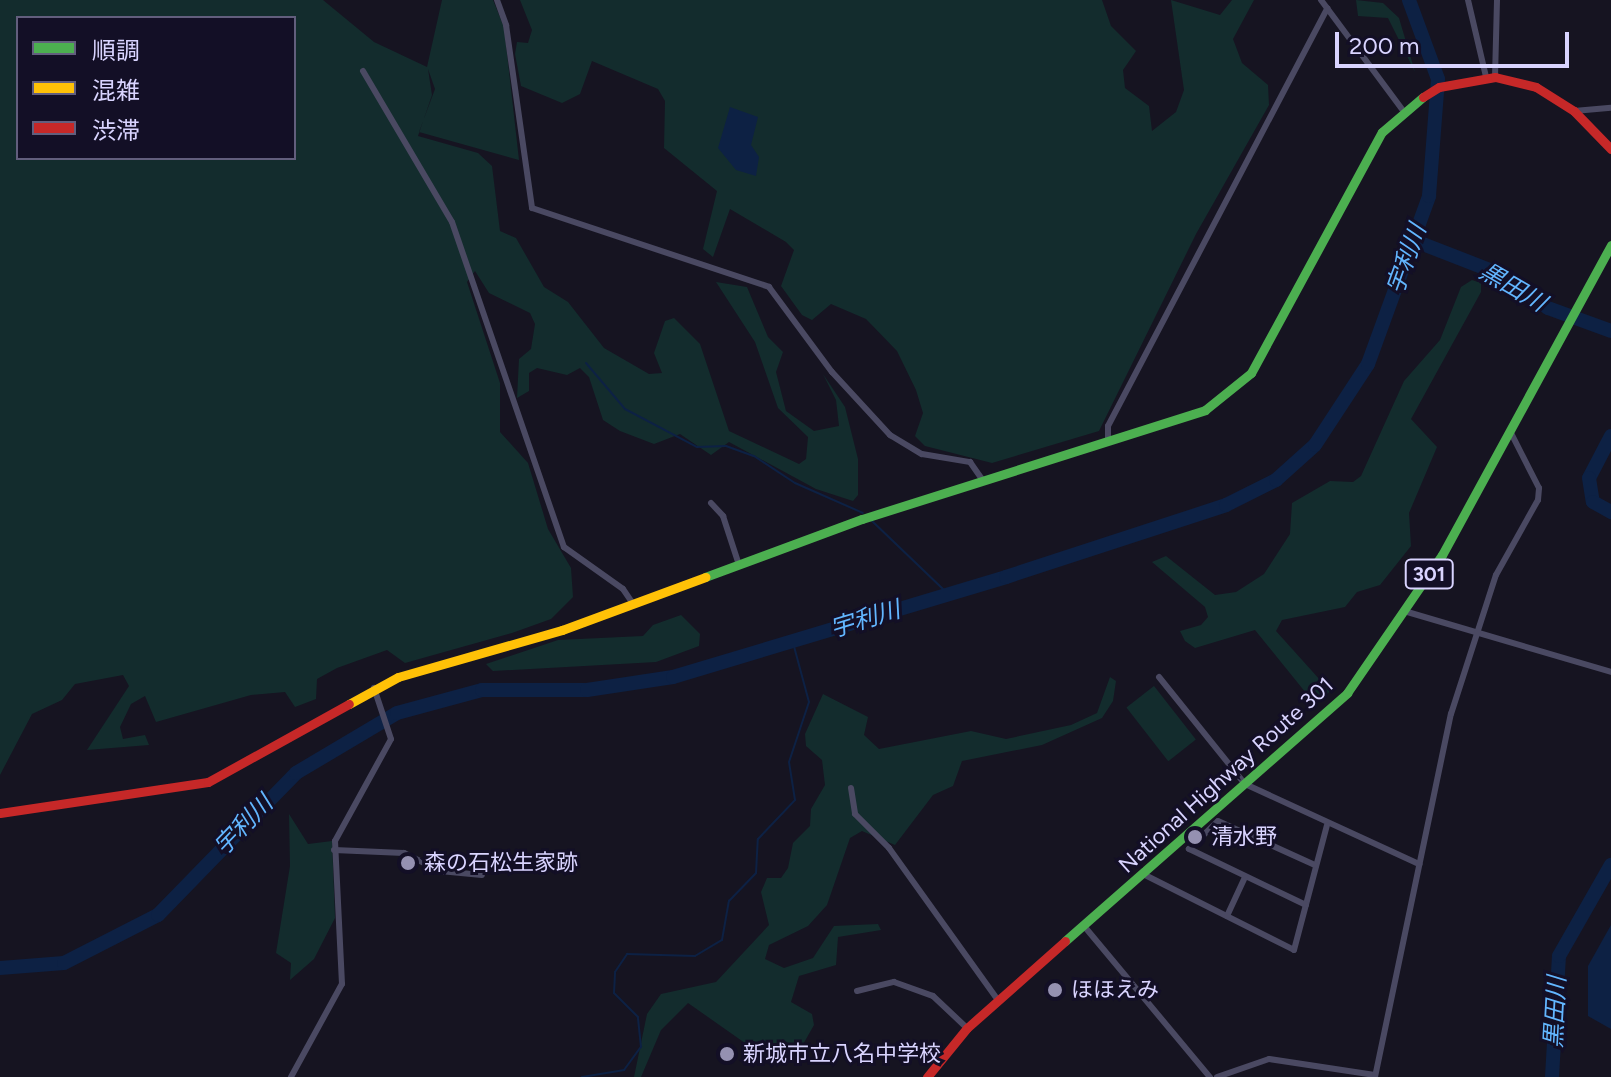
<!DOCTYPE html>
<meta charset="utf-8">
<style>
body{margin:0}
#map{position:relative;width:1611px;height:1077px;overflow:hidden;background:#161421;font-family:Figtree,"Noto Sans JP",sans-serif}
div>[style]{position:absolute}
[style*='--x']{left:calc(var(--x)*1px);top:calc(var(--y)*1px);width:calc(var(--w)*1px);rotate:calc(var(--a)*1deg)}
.green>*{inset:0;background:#132c2d;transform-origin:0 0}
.water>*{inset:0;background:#0d2144}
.stream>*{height:2px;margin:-1px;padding:0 1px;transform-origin:1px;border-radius:1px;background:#0d2144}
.river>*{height:14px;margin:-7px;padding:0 7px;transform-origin:7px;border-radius:7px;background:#0d2144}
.street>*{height:6px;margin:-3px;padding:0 3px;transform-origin:3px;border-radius:3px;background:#4a4962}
.fast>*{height:9px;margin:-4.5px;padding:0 4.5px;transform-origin:4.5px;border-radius:4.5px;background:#4caf50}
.slow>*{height:9px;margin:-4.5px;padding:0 4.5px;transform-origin:4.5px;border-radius:4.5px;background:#ffc107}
.jam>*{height:9px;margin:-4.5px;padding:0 4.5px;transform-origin:4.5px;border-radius:4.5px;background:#c62828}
.dots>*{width:22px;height:22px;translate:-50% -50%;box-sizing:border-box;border:4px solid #130f26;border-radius:50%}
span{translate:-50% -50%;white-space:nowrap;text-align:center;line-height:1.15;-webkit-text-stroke:6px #130f26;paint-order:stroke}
.shield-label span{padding:2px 6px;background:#130f26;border:2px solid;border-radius:6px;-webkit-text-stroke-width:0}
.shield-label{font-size:20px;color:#d9d4ff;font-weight:700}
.street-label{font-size:22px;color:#d9d4ff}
.poi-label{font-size:22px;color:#d9d4ff}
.left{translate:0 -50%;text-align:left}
.water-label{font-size:24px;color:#62b6ff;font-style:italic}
.legend{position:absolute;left:16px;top:16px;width:280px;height:144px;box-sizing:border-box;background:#130f26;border:2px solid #625e7d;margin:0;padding:10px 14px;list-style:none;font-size:24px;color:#d9d4ff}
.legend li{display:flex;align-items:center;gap:16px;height:40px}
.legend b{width:40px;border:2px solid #625e7d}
.scale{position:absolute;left:1335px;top:32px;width:234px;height:36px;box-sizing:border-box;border:4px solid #d9d4ff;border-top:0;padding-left:10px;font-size:24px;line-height:28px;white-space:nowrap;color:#d9d4ff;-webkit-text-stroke:6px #130f26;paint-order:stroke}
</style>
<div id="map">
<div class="green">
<i style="clip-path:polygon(evenodd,0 0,323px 0,374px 42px,427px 67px,442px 0,493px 0,504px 27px,519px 160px,419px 132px,435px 89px,428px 69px,432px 95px,418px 136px,478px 153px,492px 166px,500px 231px,516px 238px,544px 287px,568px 302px,604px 348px,649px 374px,662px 373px,654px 353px,665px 321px,674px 318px,700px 344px,729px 431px,799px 464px,806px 459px,808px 437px,778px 408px,755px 342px,716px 282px,747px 287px,768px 337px,783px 352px,776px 372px,786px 411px,814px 431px,839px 426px,836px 400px,823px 374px,845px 407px,858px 459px,858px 495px,853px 501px,816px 489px,729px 442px,711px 455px,680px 434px,654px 444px,620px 431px,603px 420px,589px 377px,580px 368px,567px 375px,537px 368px,529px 373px,529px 391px,517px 398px,519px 359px,531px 349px,535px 324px,530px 313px,489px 293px,475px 271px,467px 282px,500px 383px,500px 432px,528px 463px,548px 529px,571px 568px,573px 597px,551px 619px,512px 633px,405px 663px,387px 650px,337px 668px,317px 679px,316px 699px,295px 707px,285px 692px,251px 695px,156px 722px,145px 696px,131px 704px,120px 727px,123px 739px,145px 735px,149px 745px,87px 750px,129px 686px,123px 675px,75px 684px,62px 700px,32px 714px,0 775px,0 0,18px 18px,294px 18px,294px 158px,18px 158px,18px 18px)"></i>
<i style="clip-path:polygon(520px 0,1102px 0,1111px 26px,1136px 51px,1123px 70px,1125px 88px,1149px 106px,1152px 131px,1176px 112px,1184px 90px,1171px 0,1220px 15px,1232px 0,1254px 0,1233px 39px,1242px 63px,1268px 85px,1269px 105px,1196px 234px,1099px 431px,992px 463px,925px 446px,915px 436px,923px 413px,916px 390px,897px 351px,866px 319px,831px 304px,812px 320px,802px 315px,781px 286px,794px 250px,786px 242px,730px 209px,713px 257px,703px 249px,717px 191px,664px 148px,665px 101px,658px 89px,592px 61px,580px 94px,562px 103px,521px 86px,515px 54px,517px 42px,528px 43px,532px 30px)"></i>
<i style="clip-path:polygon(1356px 0,1383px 3px,1399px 18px,1415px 72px,1388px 18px,1358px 16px)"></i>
<i style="clip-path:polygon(1472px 280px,1481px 283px,1481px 292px,1411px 419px,1437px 447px,1409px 513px,1411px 546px,1380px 585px,1357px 592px,1345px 607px,1282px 620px,1276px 631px,1330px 691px,1321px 700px,1310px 698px,1255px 630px,1195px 648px,1185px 641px,1180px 631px,1201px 625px,1208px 617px,1205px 607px,1152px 562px,1166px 556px,1215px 595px,1236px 592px,1264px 574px,1290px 534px,1292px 503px,1330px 481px,1353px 482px,1361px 476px,1404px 381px,1440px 340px,1461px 287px)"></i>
<i style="clip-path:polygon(681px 615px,700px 634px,699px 646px,656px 662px,493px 671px,486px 664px,558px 640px,643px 636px,653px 625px)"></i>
<i style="clip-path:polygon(1110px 677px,1116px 681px,1113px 701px,1102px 718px,1042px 745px,962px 761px,953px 786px,933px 795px,895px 845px,862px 831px,850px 838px,827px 905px,808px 926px,769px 945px,765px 959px,784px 968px,813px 958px,834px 926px,878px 924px,881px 930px,838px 937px,836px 965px,799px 976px,791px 1002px,812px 1014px,814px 1025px,797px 1055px,781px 1060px,762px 1055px,688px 1003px,661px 1030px,641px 1077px,634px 1077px,647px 1014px,661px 994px,716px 982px,769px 925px,761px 892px,767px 878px,781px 878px,788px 868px,793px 843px,810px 826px,811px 809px,825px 785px,822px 760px,806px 746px,805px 734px,823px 694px,868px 717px,864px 735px,879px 749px,971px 731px,1006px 739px,1071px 725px,1097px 713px)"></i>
<i style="left:1154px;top:686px;width:68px;height:35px;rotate:52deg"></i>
<i style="clip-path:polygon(289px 814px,308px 844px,332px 841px,335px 918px,314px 959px,290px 980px,291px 963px,276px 953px,290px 866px)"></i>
</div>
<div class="water">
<i style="clip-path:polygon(730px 107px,758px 117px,751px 145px,759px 157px,756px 176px,736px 170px,718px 148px)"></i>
<i style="clip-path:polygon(1611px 925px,1611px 1029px,1588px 1016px,1588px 966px)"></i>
</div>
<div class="stream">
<i style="--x:586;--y:363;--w:60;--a:49.7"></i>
<i style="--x:625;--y:409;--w:81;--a:27.8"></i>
<i style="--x:697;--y:447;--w:29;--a:-2"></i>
<i style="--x:726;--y:446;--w:30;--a:20"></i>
<i style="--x:754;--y:456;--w:49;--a:33.4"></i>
<i style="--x:795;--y:483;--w:74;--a:23.8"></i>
<i style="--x:871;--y:520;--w:104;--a:43.8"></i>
<i style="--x:582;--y:1077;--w:43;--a:-9.5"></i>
<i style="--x:624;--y:1070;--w:29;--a:-54"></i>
<i style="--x:641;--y:1047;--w:30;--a:-96"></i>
<i style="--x:638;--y:1017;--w:34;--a:-135"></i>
<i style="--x:614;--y:993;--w:21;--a:-87"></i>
<i style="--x:615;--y:972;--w:22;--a:-56"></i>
<i style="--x:627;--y:954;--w:68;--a:1.7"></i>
<i style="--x:695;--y:956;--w:31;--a:-31"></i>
<i style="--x:722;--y:940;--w:40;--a:-80"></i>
<i style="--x:729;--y:901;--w:39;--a:-46"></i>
<i style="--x:756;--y:873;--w:34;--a:-87"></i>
<i style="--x:758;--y:839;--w:54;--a:-46.5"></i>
<i style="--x:795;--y:800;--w:38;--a:-99"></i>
<i style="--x:789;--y:762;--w:63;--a:-71.6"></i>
<i style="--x:809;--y:702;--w:65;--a:-105.1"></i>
</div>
<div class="river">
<i style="--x:1415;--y:241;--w:91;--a:21.2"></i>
<i style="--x:1500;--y:274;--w:59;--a:35.3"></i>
<i style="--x:1548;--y:308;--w:67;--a:20.1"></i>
<i style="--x:1611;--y:436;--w:47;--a:117.6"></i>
<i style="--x:1589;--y:478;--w:24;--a:81"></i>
<i style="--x:1593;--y:502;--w:21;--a:29"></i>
<i style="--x:0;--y:968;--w:64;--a:-4.5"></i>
<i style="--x:64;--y:963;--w:106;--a:-27.1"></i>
<i style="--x:158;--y:915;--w:198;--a:-45.8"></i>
<i style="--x:296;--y:773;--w:117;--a:-30.7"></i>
<i style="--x:397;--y:713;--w:88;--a:-15.1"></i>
<i style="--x:482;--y:690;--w:105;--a:0"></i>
<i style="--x:587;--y:690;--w:87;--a:-8.6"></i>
<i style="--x:673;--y:677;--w:348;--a:-16.7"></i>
<i style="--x:1006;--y:577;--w:231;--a:-18.1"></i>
<i style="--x:1226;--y:505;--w:56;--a:-26.6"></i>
<i style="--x:1276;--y:480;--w:52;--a:-41.9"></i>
<i style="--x:1315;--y:445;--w:97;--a:-56.8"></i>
<i style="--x:1368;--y:364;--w:179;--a:-70"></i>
<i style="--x:1429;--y:196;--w:117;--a:-85.6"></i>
<i style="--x:1438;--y:79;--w:84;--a:-110.2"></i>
<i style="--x:1552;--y:1077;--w:121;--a:-86.7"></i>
<i style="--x:1559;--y:956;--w:105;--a:-60.3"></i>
</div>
<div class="street">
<i style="--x:497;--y:0;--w:27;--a:70"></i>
<i style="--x:506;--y:25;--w:185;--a:81.9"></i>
<i style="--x:532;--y:208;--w:250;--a:18.4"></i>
<i style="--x:769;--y:287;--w:106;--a:53.5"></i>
<i style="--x:832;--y:372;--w:86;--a:47.4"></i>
<i style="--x:890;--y:435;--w:37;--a:31"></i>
<i style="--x:922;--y:454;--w:49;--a:9.5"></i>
<i style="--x:970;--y:462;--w:21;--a:55"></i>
<i style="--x:1321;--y:0;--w:136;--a:53.4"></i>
<i style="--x:1468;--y:0;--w:79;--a:76.8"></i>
<i style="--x:363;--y:71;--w:175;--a:59.5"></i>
<i style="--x:452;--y:222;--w:344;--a:71"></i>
<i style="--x:564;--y:547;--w:72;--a:35.4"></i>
<i style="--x:623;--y:589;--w:18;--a:56"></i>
<i style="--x:1495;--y:77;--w:77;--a:-88.5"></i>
<i style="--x:1574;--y:111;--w:37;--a:-5"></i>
<i style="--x:1108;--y:440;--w:14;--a:-90"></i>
<i style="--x:1108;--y:426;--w:472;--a:-62.3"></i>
<i style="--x:711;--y:503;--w:18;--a:47"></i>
<i style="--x:723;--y:516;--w:48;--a:71.9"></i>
<i style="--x:1404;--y:611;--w:216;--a:16.4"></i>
<i style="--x:1159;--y:677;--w:137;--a:51.2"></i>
<i style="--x:1245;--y:784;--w:192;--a:24.7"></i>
<i style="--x:851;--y:788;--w:26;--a:81"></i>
<i style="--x:855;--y:814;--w:48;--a:45"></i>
<i style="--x:889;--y:848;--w:187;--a:54.4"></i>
<i style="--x:334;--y:850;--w:70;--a:2.5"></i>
<i style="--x:404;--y:853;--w:40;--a:26.6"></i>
<i style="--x:440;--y:871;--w:42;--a:5.4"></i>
<i style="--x:1143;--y:874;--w:169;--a:26.7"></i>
<i style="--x:1294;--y:950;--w:129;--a:-75.2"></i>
<i style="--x:1306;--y:905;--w:130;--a:-154.4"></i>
<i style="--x:1189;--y:849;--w:40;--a:-44"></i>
<i style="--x:1218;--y:821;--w:107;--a:24.4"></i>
<i style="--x:1227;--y:916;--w:43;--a:-65.2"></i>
<i style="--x:1084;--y:926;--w:197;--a:50.2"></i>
<i style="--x:857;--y:991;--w:38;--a:-14"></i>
<i style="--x:894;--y:982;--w:41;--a:19.7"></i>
<i style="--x:933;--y:996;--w:47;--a:43.3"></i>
<i style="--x:291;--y:1077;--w:106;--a:-61.3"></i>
<i style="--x:342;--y:984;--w:143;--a:-92.8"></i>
<i style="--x:335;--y:841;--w:116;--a:-61.2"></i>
<i style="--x:391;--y:739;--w:54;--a:-108.4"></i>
<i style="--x:1217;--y:1077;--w:55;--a:-19.1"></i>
<i style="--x:1269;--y:1059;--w:107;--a:8.6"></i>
<i style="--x:1375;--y:1077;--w:371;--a:-78.2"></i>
<i style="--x:1451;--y:714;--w:146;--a:-72.1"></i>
<i style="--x:1496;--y:575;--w:86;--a:-60.8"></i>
<i style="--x:1538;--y:500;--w:12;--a:-85"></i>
<i style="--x:1539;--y:488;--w:64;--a:-117"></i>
</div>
<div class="fast">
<i style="--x:705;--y:577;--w:167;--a:-20.3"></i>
<i style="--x:862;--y:519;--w:360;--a:-17.6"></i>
<i style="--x:1205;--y:410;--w:59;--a:-38.8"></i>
<i style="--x:1251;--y:373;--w:274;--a:-61.5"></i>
<i style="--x:1382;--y:132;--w:54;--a:-40.5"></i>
<i style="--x:1065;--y:941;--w:376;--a:-41.3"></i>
<i style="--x:1347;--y:693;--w:168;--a:-55.5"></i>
<i style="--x:1442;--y:555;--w:353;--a:-61.4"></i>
</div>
<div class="slow">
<i style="--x:349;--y:704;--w:56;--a:-28.9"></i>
<i style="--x:398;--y:677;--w:171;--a:-16"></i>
<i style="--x:562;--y:630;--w:153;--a:-20.3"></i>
</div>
<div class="jam">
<i style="--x:1423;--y:97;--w:19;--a:-32"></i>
<i style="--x:1439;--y:87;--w:57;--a:-10.1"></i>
<i style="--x:1495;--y:77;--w:42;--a:13.7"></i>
<i style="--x:1536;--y:87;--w:45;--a:32.3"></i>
<i style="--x:1574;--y:111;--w:53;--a:45.8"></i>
<i style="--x:0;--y:813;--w:210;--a:-8.5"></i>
<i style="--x:208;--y:782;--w:161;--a:-29"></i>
<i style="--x:927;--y:1077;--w:63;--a:-50.8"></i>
<i style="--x:967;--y:1028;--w:131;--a:-41.6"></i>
</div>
<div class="dots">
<i style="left:1195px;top:837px;background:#9591b1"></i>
<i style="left:408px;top:863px;background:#9591b1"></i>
<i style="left:1055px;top:990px;background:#9591b1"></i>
<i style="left:727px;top:1054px;background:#9591b1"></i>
</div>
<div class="shield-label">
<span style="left:1429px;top:574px">301</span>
</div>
<div class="street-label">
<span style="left:1226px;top:775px;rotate:-42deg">National Highway Route 301</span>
</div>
<div class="poi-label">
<span class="left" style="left:1211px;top:837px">清水野</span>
<span class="left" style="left:424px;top:863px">森の石松生家跡</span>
<span class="left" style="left:1071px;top:990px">ほほえみ</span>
<span class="left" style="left:743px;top:1054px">新城市立八名中学校</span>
</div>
<div class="water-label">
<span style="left:1406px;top:259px;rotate:-70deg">宇利川</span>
<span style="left:1513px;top:287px;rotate:30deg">黒田川</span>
<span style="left:865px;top:619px;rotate:-17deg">宇利川</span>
<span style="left:243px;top:825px;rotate:-46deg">宇利川</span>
<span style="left:1555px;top:1012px;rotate:-87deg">黒田川</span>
</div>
<ul class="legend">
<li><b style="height:10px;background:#4caf50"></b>順調</li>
<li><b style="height:10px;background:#ffc107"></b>混雑</li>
<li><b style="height:10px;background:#c62828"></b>渋滞</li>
</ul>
<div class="scale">200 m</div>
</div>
